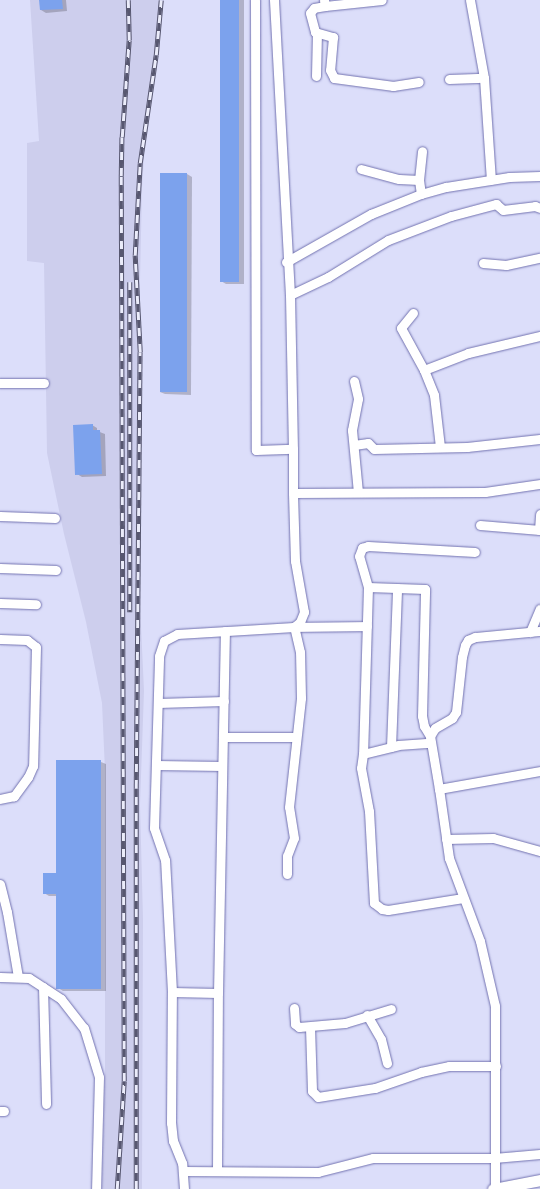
<!DOCTYPE html>
<style>
body{margin:0}
#map{position:relative;width:540px;height:1189px;overflow:hidden;background:#dcdefa;font-family:"DM Sans",sans-serif}
div>[style]{position:absolute}
[style*='--x']{left:calc(var(--x)*1px);top:calc(var(--y)*1px);width:calc(var(--w)*1px);rotate:calc(var(--a)*1deg)}
.built>*{inset:0;background:#cdceed}
.shadow>*{inset:0;background:#0003}
.building>*{inset:0;background:#7ca2ed;transform-origin:0 0}
.roads{filter:drop-shadow(0 0 1px #7272b0) drop-shadow(0 0 1px #7272b0)}
.minor>*{height:9px;margin:-4.5px;padding:0 4.5px;transform-origin:4.5px;border-radius:4.5px;background:#fff}
.major>*{height:11px;margin:-5.5px;padding:0 5.5px;transform-origin:5.5px;border-radius:5.5px;background:#fff}
.rail>*{height:4.5px;margin-top:-2.25px;transform-origin:0;background:repeating-linear-gradient(90deg,#ebecfa 0 8px,#575770 0 16px);box-sizing:border-box;border-block:1px solid #575770}
span{translate:-50% -50%;white-space:nowrap;text-align:center;line-height:1.15;-webkit-text-stroke:4.5px #ebecfa;paint-order:stroke}
</style>
<div id="map">
<div class="built">
<i style="clip-path:polygon(30px 0,164px 0,147px 110px,142px 188px,138px 374px,140px 604px,144px 691px,140px 805px,143px 919px,142px 1189px,102px 1189px,105px 1069px,105px 771px,102px 703px,86px 622px,64px 534px,47px 453px,44px 263px,27px 261px,27px 143px,39px 141px)"></i>
</div>
<div class="shadow">
<i style="clip-path:polygon(40px 0,66px 0,67px 11px,46px 13px,41px 10px)"></i>
<i style="clip-path:polygon(221px 0,244px 0,244px 284px,226px 284px,221px 281px)"></i>
<i style="clip-path:polygon(187px 174px,192px 177px,191px 395px,165px 394px,160px 392px)"></i>
<i style="clip-path:polygon(92px 425px,97px 428px,97px 431px,105px 434px,106px 476px,82px 477px,77px 474px)"></i>
<i style="clip-path:polygon(101px 762px,106px 764px,106px 991px,63px 991px,58px 988px,58px 896px,49px 896px,44px 893px,58px 874px)"></i>
</div>
<div class="building">
<i style="clip-path:polygon(39px 0,62px 0,63px 9px,40px 10px)"></i>
<i style="left:220px;top:0;width:19px;height:282px"></i>
<i style="left:160px;top:173px;width:27px;height:219px"></i>
<i style="clip-path:polygon(93px 424px,93px 430px,100px 430px,102px 474px,75px 475px,73px 425px)"></i>
<i style="clip-path:polygon(56px 760px,101px 760px,101px 989px,56px 989px,56px 894px,43px 894px,43px 873px,56px 873px)"></i>
</div>
<div class="roads">
<div class="minor">
<i style="--x:255;--y:0;--w:450;--a:89.9"></i>
<i style="--x:256;--y:450;--w:37;--a:-2"></i>
<i style="--x:293;--y:449;--w:44;--a:90"></i>
<i style="--x:293;--y:493;--w:192;--a:-0.3"></i>
<i style="--x:485;--y:492;--w:56;--a:-8.3"></i>
<i style="--x:274;--y:0;--w:295;--a:86.9"></i>
<i style="--x:290;--y:295;--w:154;--a:88.9"></i>
<i style="--x:324;--y:0;--w:6;--a:81"></i>
<i style="--x:325;--y:6;--w:11;--a:170"></i>
<i style="--x:314;--y:8;--w:6;--a:129"></i>
<i style="--x:310;--y:13;--w:20;--a:75"></i>
<i style="--x:315;--y:32;--w:19;--a:16"></i>
<i style="--x:333;--y:37;--w:33;--a:95"></i>
<i style="--x:330;--y:70;--w:9;--a:63"></i>
<i style="--x:334;--y:78;--w:60;--a:7.7"></i>
<i style="--x:393;--y:86;--w:26;--a:-9"></i>
<i style="--x:470;--y:0;--w:79;--a:79.8"></i>
<i style="--x:484;--y:78;--w:102;--a:86.1"></i>
<i style="--x:325;--y:6;--w:57;--a:-6"></i>
<i style="--x:316;--y:76;--w:43;--a:-88.7"></i>
<i style="--x:449;--y:79;--w:35;--a:-2"></i>
<i style="--x:361;--y:169;--w:39;--a:15"></i>
<i style="--x:399;--y:179;--w:20;--a:3"></i>
<i style="--x:419;--y:180;--w:14;--a:82"></i>
<i style="--x:419;--y:180;--w:29;--a:-84"></i>
<i style="--x:286;--y:262;--w:98;--a:-29.5"></i>
<i style="--x:371;--y:214;--w:54;--a:-21.8"></i>
<i style="--x:421;--y:194;--w:26;--a:-16"></i>
<i style="--x:446;--y:187;--w:64;--a:-9"></i>
<i style="--x:509;--y:177;--w:31;--a:-2"></i>
<i style="--x:483;--y:263;--w:23;--a:5"></i>
<i style="--x:506;--y:265;--w:35;--a:-12"></i>
<i style="--x:290;--y:295;--w:42;--a:-25.3"></i>
<i style="--x:328;--y:277;--w:70;--a:-31.7"></i>
<i style="--x:388;--y:240;--w:67;--a:-20.9"></i>
<i style="--x:451;--y:216;--w:47;--a:-14.9"></i>
<i style="--x:496;--y:204;--w:9;--a:41"></i>
<i style="--x:503;--y:210;--w:32;--a:-7"></i>
<i style="--x:535;--y:206;--w:5;--a:22"></i>
<i style="--x:413;--y:313;--w:19;--a:129"></i>
<i style="--x:401;--y:328;--w:48;--a:61.3"></i>
<i style="--x:424;--y:370;--w:47;--a:-21.1"></i>
<i style="--x:468;--y:353;--w:74;--a:-13.3"></i>
<i style="--x:424;--y:370;--w:27;--a:68"></i>
<i style="--x:434;--y:395;--w:52;--a:83.4"></i>
<i style="--x:354;--y:381;--w:18;--a:77"></i>
<i style="--x:358;--y:399;--w:32;--a:101"></i>
<i style="--x:352;--y:430;--w:62;--a:84.5"></i>
<i style="--x:0;--y:383;--w:44;--a:0"></i>
<i style="--x:354;--y:445;--w:14;--a:-8"></i>
<i style="--x:368;--y:443;--w:8;--a:45"></i>
<i style="--x:374;--y:449;--w:93;--a:-1.2"></i>
<i style="--x:467;--y:447;--w:73;--a:-6.3"></i>
<i style="--x:0;--y:516;--w:55;--a:2.1"></i>
<i style="--x:480;--y:525;--w:60;--a:4.8"></i>
<i style="--x:539;--y:530;--w:16;--a:-86"></i>
<i style="--x:0;--y:568;--w:56;--a:2"></i>
<i style="--x:368;--y:587;--w:32;--a:-106"></i>
<i style="--x:359;--y:556;--w:9;--a:-69"></i>
<i style="--x:362;--y:548;--w:6;--a:-18"></i>
<i style="--x:368;--y:546;--w:107;--a:3.2"></i>
<i style="--x:0;--y:603;--w:36;--a:2"></i>
<i style="--x:530;--y:632;--w:25;--a:-67"></i>
<i style="--x:0;--y:639;--w:27;--a:2"></i>
<i style="--x:27;--y:640;--w:11;--a:38"></i>
<i style="--x:36;--y:647;--w:119;--a:91.4"></i>
<i style="--x:33;--y:766;--w:12;--a:114"></i>
<i style="--x:28;--y:777;--w:24;--a:126"></i>
<i style="--x:14;--y:796;--w:14;--a:168"></i>
<i style="--x:158;--y:703;--w:66;--a:-1.7"></i>
<i style="--x:430;--y:736;--w:12;--a:-121"></i>
<i style="--x:424;--y:726;--w:10;--a:-101"></i>
<i style="--x:422;--y:716;--w:127;--a:-88.6"></i>
<i style="--x:425;--y:589;--w:57;--a:-178"></i>
<i style="--x:368;--y:587;--w:167;--a:91.7"></i>
<i style="--x:363;--y:754;--w:36;--a:-14"></i>
<i style="--x:398;--y:745;--w:32;--a:-4"></i>
<i style="--x:223;--y:737;--w:73;--a:0"></i>
<i style="--x:391;--y:747;--w:159;--a:-87.8"></i>
<i style="--x:363;--y:754;--w:14;--a:98"></i>
<i style="--x:361;--y:768;--w:44;--a:79.5"></i>
<i style="--x:369;--y:811;--w:92;--a:86.9"></i>
<i style="--x:374;--y:903;--w:10;--a:37"></i>
<i style="--x:382;--y:909;--w:6;--a:9"></i>
<i style="--x:388;--y:910;--w:76;--a:-9.1"></i>
<i style="--x:156;--y:765;--w:66;--a:0.9"></i>
<i style="--x:439;--y:789;--w:54;--a:-99.6"></i>
<i style="--x:430;--y:736;--w:9;--a:-58"></i>
<i style="--x:435;--y:728;--w:20;--a:-30"></i>
<i style="--x:452;--y:718;--w:7;--a:-56"></i>
<i style="--x:456;--y:712;--w:55;--a:-83.8"></i>
<i style="--x:462;--y:657;--w:12;--a:-76"></i>
<i style="--x:465;--y:645;--w:6;--a:-59"></i>
<i style="--x:468;--y:640;--w:8;--a:-23"></i>
<i style="--x:475;--y:637;--w:65;--a:-5.3"></i>
<i style="--x:446;--y:839;--w:47;--a:-1.2"></i>
<i style="--x:493;--y:838;--w:49;--a:15.5"></i>
<i style="--x:287;--y:874;--w:18;--a:-90"></i>
<i style="--x:287;--y:856;--w:19;--a:-69"></i>
<i style="--x:294;--y:838;--w:31;--a:-99"></i>
<i style="--x:289;--y:807;--w:110;--a:-83.7"></i>
<i style="--x:301;--y:698;--w:46;--a:-91.2"></i>
<i style="--x:300;--y:652;--w:26;--a:-103"></i>
<i style="--x:294;--y:627;--w:73;--a:-0.8"></i>
<i style="--x:0;--y:884;--w:29;--a:76"></i>
<i style="--x:7;--y:912;--w:66;--a:80.4"></i>
<i style="--x:0;--y:977;--w:29;--a:2"></i>
<i style="--x:29;--y:978;--w:38;--a:33"></i>
<i style="--x:61;--y:999;--w:37;--a:52"></i>
<i style="--x:84;--y:1028;--w:51;--a:73"></i>
<i style="--x:99;--y:1077;--w:112;--a:91.5"></i>
<i style="--x:43;--y:987;--w:117;--a:88.5"></i>
<i style="--x:172;--y:992;--w:46;--a:1.2"></i>
<i style="--x:294;--y:1008;--w:16;--a:86"></i>
<i style="--x:295;--y:1024;--w:5;--a:37"></i>
<i style="--x:299;--y:1027;--w:46;--a:-5"></i>
<i style="--x:345;--y:1023;--w:48;--a:-16.9"></i>
<i style="--x:367;--y:1015;--w:28;--a:60"></i>
<i style="--x:381;--y:1039;--w:25;--a:76"></i>
<i style="--x:310;--y:1027;--w:64;--a:88.2"></i>
<i style="--x:312;--y:1091;--w:8;--a:45"></i>
<i style="--x:318;--y:1097;--w:58;--a:-9"></i>
<i style="--x:375;--y:1088;--w:49;--a:-19.2"></i>
<i style="--x:421;--y:1072;--w:29;--a:-12"></i>
<i style="--x:449;--y:1066;--w:47;--a:0"></i>
<i style="--x:0;--y:1111;--w:4;--a:0"></i>
<i style="--x:183;--y:1171;--w:135;--a:0.4"></i>
<i style="--x:318;--y:1172;--w:57;--a:-14.3"></i>
<i style="--x:373;--y:1158;--w:121;--a:0"></i>
<i style="--x:494;--y:1158;--w:46;--a:-5"></i>
<i style="--x:217;--y:1171;--w:178;--a:-89.7"></i>
<i style="--x:218;--y:993;--w:362;--a:-88.9"></i>
<i style="--x:184;--y:1189;--w:26;--a:-94"></i>
<i style="--x:182;--y:1163;--w:24;--a:-112"></i>
<i style="--x:173;--y:1141;--w:18;--a:-96"></i>
<i style="--x:171;--y:1123;--w:131;--a:-89.6"></i>
<i style="--x:172;--y:992;--w:132;--a:-93"></i>
<i style="--x:165;--y:860;--w:34;--a:-109"></i>
<i style="--x:154;--y:828;--w:172;--a:-88.3"></i>
<i style="--x:159;--y:656;--w:16;--a:-72"></i>
<i style="--x:164;--y:641;--w:15;--a:-28"></i>
<i style="--x:177;--y:634;--w:117;--a:-3.4"></i>
<i style="--x:294;--y:627;--w:8;--a:-40"></i>
<i style="--x:300;--y:622;--w:11;--a:-68"></i>
<i style="--x:304;--y:612;--w:52;--a:-100"></i>
<i style="--x:295;--y:561;--w:68;--a:-91.7"></i>
<i style="--x:495;--y:1189;--w:183;--a:-90"></i>
<i style="--x:495;--y:1006;--w:67;--a:-103"></i>
<i style="--x:480;--y:941;--w:89;--a:-110.5"></i>
<i style="--x:449;--y:858;--w:70;--a:-98.2"></i>
<i style="--x:439;--y:789;--w:103;--a:-10.1"></i>
</div>
<div class="major">
<i style="--x:493;--y:1189;--w:48;--a:-10.8"></i>
</div>
</div>
<div class="rail">
<i style="--x:130;--y:282;--w:330;--a:90"></i>
<i style="--x:117;--y:1189;--w:108;--a:-86.3"></i>
<i style="--x:124;--y:1081;--w:905;--a:-90.19"></i>
<i style="--x:121;--y:176;--w:39;--a:-89"></i>
<i style="--x:122;--y:137;--w:97;--a:-85.9"></i>
<i style="--x:129;--y:40;--w:40;--a:-91.4"></i>
<i style="--x:136;--y:1189;--w:401;--a:-90"></i>
<i style="--x:136;--y:788;--w:436;--a:-89.5"></i>
<i style="--x:140;--y:352;--w:97;--a:-93"></i>
<i style="--x:135;--y:255;--w:92;--a:-86.9"></i>
<i style="--x:140;--y:163;--w:109;--a:-81.6"></i>
<i style="--x:156;--y:55;--w:55;--a:-84.8"></i>
</div>
</div>
